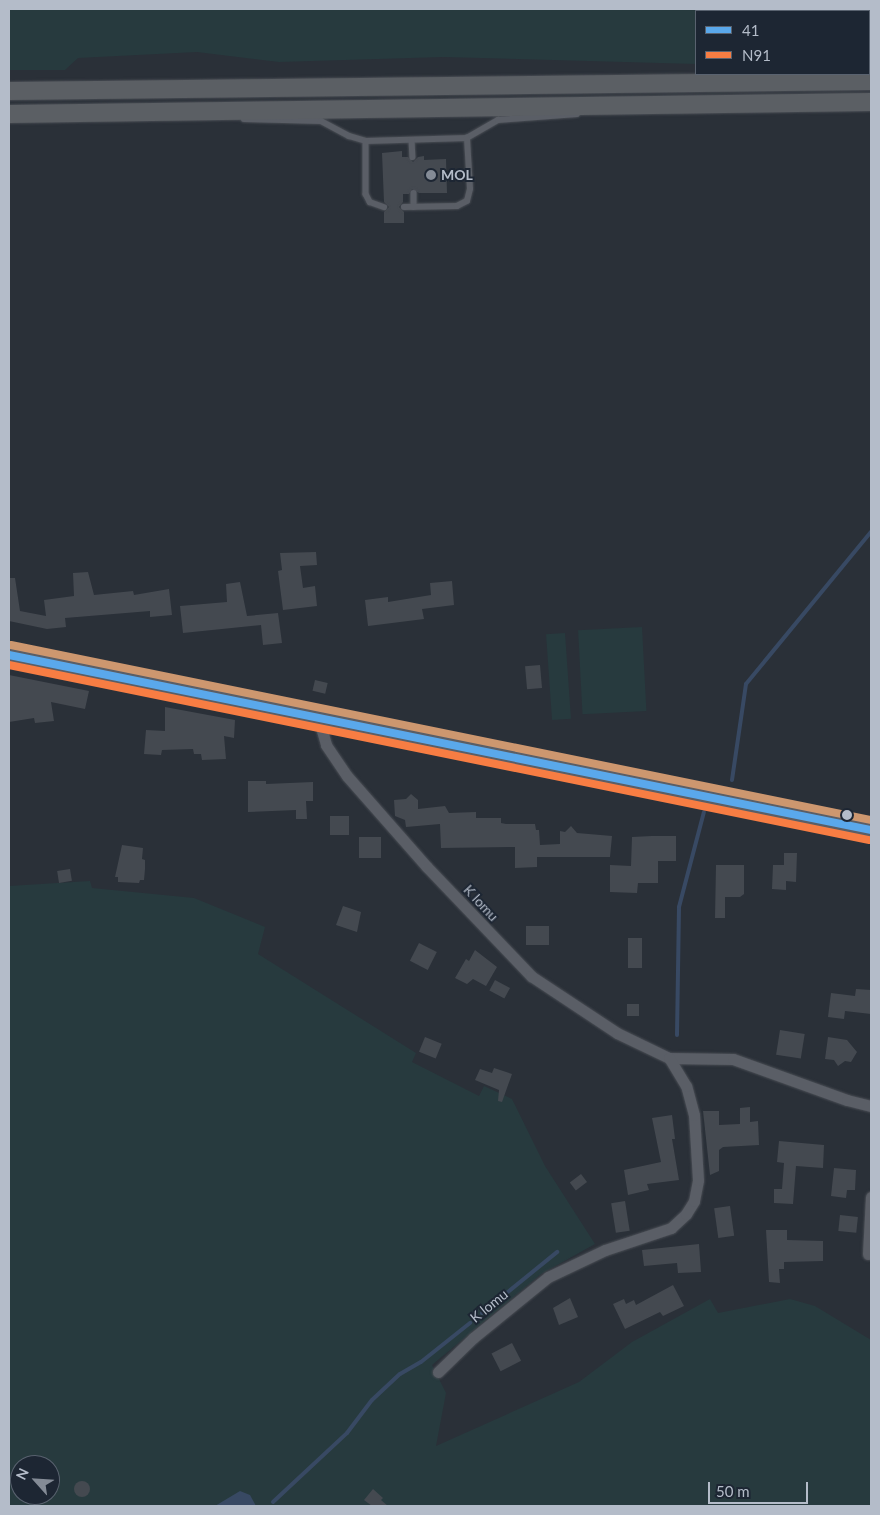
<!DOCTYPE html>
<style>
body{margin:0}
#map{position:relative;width:880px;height:1515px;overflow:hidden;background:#2a3038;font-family:Lato,sans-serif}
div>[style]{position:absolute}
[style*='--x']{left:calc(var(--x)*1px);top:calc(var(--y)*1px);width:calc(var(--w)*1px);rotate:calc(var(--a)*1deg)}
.green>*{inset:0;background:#273a3e;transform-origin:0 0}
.water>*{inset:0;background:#384963}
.stream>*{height:4px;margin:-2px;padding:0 2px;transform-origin:2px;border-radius:2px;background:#384963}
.building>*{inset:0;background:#444950;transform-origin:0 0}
.round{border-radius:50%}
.roads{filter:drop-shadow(0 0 1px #484c53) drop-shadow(0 0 1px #484c53)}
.service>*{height:5.5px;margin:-2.75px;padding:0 2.75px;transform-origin:2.75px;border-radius:2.75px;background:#5a5e66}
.minor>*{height:11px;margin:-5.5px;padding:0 5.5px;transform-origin:5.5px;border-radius:5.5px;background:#5a5e66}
.tertiary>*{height:14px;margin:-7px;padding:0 7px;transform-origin:7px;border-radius:7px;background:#5a5e66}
.trunk>*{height:18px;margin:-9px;padding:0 9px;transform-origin:9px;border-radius:9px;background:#5b5f64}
.bus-1>*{height:8px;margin:-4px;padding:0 4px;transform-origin:4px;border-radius:4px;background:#5aa8eb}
.bus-2>*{height:8px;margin:-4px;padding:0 4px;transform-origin:4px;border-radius:4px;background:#f77d43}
.bus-3>*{height:8px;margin:-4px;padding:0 4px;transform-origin:4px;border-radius:4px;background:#cd976f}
.dots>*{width:14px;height:14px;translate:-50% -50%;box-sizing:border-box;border:2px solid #1d2633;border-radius:50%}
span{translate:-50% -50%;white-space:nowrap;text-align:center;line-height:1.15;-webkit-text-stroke:4px #1d2633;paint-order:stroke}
.poi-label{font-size:14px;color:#b4bcc9;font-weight:700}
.left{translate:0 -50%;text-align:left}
.street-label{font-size:14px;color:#b4bcc9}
.frame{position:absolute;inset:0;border:10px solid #b4bcc9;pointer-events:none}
.legend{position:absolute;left:695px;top:10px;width:175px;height:65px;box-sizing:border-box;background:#1d2633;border:1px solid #59626f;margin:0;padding:6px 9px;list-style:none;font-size:15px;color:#b4bcc9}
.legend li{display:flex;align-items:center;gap:10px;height:25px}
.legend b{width:25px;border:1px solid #59626f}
.north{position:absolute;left:10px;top:1455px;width:50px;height:50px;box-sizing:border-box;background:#1d2633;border:1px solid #59626f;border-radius:50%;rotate:296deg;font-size:14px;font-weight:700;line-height:20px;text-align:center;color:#b4bcc9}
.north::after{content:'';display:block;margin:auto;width:18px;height:22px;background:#848b96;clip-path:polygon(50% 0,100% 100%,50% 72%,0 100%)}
.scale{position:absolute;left:708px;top:1482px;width:100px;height:22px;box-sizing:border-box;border:2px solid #b4bcc9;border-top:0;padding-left:6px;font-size:15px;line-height:18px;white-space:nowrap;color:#b4bcc9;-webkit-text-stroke:4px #1d2633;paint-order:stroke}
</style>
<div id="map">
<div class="green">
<i style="clip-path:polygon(9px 9px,871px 9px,871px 54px,869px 54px,869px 11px,696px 11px,696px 64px,443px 57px,279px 62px,197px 52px,78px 58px,65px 70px,9px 70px)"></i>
<i style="left:642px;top:627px;width:84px;height:64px;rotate:87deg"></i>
<i style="left:565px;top:633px;width:86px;height:19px;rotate:86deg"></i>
<i style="clip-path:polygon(evenodd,90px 881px,92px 888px,194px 898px,265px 927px,258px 954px,416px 1053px,412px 1062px,479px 1096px,484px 1086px,512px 1099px,545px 1166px,595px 1244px,541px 1274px,432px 1365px,446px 1393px,436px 1446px,579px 1382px,632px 1342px,710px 1299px,718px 1313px,790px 1299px,815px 1306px,871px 1340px,871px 1506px,9px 1506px,9px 886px,90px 881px,20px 1465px,50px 1465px,50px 1495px,20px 1495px,20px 1465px)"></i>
</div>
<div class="water">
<i style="clip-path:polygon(240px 1491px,250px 1495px,256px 1506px,215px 1506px)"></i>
</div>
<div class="stream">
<i style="--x:732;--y:780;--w:97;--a:-81.7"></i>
<i style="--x:746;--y:684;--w:197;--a:-50.6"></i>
<i style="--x:677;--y:1035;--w:128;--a:-89.1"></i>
<i style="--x:679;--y:907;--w:98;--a:-75.3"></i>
<i style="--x:482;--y:1313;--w:97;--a:-39.1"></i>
<i style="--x:273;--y:1502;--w:101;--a:-43"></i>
<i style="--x:347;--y:1433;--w:41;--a:-52.9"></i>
<i style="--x:372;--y:1400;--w:38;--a:-43"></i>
<i style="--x:400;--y:1374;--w:24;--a:-30"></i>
<i style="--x:421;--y:1362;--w:63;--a:-38.5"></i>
</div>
<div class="building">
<i style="clip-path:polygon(402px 151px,402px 157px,408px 157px,413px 162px,418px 157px,424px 156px,424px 160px,446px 159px,447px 193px,419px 193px,412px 189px,409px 194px,403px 194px,403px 202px,399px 207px,404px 212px,404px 223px,384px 223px,384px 212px,389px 207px,384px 202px,382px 153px)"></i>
<i style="clip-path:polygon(316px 552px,317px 565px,300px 566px,303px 588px,315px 586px,317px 606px,283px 610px,278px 571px,282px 570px,280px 553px)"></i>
<i style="clip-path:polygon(88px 572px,94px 595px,133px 591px,134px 595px,169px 589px,172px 615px,150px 617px,150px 611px,65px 618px,66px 627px,47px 629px,9px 621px,9px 578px,15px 578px,20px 611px,46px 616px,44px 600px,74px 596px,73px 573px)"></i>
<i style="clip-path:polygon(452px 581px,454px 605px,422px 609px,424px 619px,368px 626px,365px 600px,388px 597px,388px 602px,431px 595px,430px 583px)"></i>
<i style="clip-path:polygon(240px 582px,247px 616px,278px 613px,282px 643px,263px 645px,261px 625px,183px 633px,180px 606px,227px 602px,226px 584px)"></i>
<i style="left:540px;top:665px;width:23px;height:15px;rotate:85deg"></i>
<i style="clip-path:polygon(9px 675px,89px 691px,85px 709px,51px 702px,54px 721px,35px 723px,34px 718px,9px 722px)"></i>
<i style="left:315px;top:680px;width:13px;height:11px;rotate:13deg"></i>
<i style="clip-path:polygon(165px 707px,235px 720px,234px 738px,224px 736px,226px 759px,202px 760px,201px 754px,194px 754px,193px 749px,162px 750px,161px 755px,144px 754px,146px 730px,165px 731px)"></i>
<i style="clip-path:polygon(248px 781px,266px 781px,266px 784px,313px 782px,313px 801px,306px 801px,307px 819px,296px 819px,296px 810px,248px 812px)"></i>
<i style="clip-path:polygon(411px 794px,418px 800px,418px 809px,445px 806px,449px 813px,476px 812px,476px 818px,501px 818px,501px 823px,506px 824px,535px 824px,536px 830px,539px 830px,540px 845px,560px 844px,560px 831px,565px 832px,571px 826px,577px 833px,612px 836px,610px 857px,537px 857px,537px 867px,515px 868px,515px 847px,441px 848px,440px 824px,406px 827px,405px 820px,395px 816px,394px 800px,406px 799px)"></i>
<i style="left:330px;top:816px;width:19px;height:19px"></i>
<i style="clip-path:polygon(652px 836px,676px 836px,676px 861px,658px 861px,658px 883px,638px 883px,637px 893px,610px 892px,610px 865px,631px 866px,632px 837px)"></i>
<i style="left:359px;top:837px;width:22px;height:21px"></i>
<i style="clip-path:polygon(122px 845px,143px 848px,142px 859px,145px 860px,145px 869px,144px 880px,140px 880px,139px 883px,118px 882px,118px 877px,115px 877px)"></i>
<i style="clip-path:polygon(784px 853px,797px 853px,796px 882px,786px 881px,786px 890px,772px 889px,773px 865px,784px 865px)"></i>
<i style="clip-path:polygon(716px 865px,744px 865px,744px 894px,740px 897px,725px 897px,725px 918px,715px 918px)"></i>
<i style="left:70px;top:869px;width:12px;height:13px;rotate:81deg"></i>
<i style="clip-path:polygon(343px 906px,361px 912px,357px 932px,336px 925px)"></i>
<i style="left:526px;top:926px;width:23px;height:19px"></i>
<i style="left:628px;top:938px;width:14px;height:30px"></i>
<i style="left:419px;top:943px;width:20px;height:20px;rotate:27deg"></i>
<i style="clip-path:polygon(475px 950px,497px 967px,486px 986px,473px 979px,467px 984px,455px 978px,466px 959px,469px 961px)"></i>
<i style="left:495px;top:980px;width:17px;height:12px;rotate:28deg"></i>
<i style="clip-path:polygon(856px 989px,871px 990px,871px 1014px,845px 1011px,844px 1019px,828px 1017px,831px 993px,855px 996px)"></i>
<i style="left:627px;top:1004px;width:12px;height:12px"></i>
<i style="left:780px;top:1030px;width:25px;height:25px;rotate:9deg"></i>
<i style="left:425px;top:1037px;width:18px;height:16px;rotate:22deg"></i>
<i style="clip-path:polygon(828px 1037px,847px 1040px,857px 1052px,851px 1062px,845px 1061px,838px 1066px,834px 1060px,825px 1059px)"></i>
<i style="clip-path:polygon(494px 1068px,512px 1074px,502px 1102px,498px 1101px,499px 1090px,475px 1080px,480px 1069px,492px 1073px)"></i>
<i style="clip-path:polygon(750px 1107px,750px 1122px,758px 1121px,759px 1145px,723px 1147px,719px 1150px,719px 1171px,710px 1175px,703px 1111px,719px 1111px,719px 1125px,740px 1124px,740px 1108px)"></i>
<i style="clip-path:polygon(672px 1115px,675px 1139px,672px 1139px,679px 1180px,647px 1184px,649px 1190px,628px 1195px,624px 1170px,661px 1162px,652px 1118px)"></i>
<i style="clip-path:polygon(779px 1141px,824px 1145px,823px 1168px,796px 1166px,793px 1204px,774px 1203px,774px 1189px,782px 1189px,784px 1163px,777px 1162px)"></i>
<i style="clip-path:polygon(834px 1168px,856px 1170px,855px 1190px,847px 1190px,846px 1198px,831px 1196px)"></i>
<i style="left:581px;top:1174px;width:10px;height:14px;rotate:53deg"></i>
<i style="left:625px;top:1201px;width:30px;height:14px;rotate:81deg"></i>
<i style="left:730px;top:1206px;width:30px;height:16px;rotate:82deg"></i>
<i style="left:840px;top:1215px;width:18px;height:16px;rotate:6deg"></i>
<i style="clip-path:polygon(766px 1230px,787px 1230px,787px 1240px,823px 1241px,823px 1261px,784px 1262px,784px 1269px,779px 1269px,780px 1283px,769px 1282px)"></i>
<i style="clip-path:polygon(699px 1244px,701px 1272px,678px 1273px,677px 1263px,644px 1266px,642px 1250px)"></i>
<i style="clip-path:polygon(673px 1285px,684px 1306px,663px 1316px,660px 1312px,625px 1329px,613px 1304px,624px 1299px,626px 1304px,634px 1300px,636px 1305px)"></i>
<i style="clip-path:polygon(570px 1298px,578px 1317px,559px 1325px,553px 1308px)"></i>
<i style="left:512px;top:1343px;width:20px;height:23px;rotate:63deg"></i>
<i class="round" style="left:74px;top:1481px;width:16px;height:16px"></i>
<i style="clip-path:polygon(373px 1489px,383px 1498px,381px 1500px,388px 1506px,372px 1506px,364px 1500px)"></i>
</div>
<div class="roads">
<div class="service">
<i style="--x:244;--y:119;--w:77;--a:1.5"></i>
<i style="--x:321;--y:121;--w:32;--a:28"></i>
<i style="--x:349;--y:136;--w:18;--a:16"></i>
<i style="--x:366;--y:141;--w:101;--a:-1.7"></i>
<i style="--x:467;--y:138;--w:36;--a:-30"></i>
<i style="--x:498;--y:120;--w:79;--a:-4.3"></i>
<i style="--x:412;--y:140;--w:17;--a:87"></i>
<i style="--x:366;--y:141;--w:53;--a:90"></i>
<i style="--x:366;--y:194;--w:9;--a:63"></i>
<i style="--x:370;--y:202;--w:15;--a:20"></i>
<i style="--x:414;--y:193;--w:14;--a:90"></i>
<i style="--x:404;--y:207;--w:53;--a:-1.1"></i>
<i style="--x:457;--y:206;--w:11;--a:-27"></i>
<i style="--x:467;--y:201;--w:12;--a:-76"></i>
<i style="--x:470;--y:189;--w:51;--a:-93.4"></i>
</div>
<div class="minor">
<i style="--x:319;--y:720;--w:26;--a:74"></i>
<i style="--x:326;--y:745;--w:37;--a:56"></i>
<i style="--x:347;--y:776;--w:121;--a:48.7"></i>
<i style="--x:427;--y:867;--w:151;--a:46.3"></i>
<i style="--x:531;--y:976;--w:103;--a:33.5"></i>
<i style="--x:617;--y:1033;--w:58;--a:25.7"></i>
<i style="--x:669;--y:1058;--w:64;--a:0.9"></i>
<i style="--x:733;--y:1059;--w:121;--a:19.8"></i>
<i style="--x:847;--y:1100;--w:25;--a:14"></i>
<i style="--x:868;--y:1254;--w:57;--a:-87"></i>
<i style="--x:438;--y:1372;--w:49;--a:-44.2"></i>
<i style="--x:473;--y:1338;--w:97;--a:-39.1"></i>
<i style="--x:548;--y:1277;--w:63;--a:-25.3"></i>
<i style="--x:605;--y:1250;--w:70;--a:-18.4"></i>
<i style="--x:671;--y:1228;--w:21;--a:-43"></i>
<i style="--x:686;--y:1214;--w:15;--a:-58"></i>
<i style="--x:694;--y:1201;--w:21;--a:-79"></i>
<i style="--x:698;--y:1180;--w:65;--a:-93.5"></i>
<i style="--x:694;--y:1115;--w:30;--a:-105"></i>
<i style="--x:686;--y:1086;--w:33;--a:-121"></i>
</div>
<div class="tertiary">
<i style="--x:9;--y:655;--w:880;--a:11.48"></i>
</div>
<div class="trunk">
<i style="--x:9;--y:91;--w:862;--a:-0.66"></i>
<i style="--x:9;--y:114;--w:862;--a:-0.8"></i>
</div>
</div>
<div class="bus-1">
<i style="--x:9;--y:655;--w:880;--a:11.48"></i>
</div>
<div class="bus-2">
<i style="--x:9;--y:665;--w:878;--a:11.5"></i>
</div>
<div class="bus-3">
<i style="--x:11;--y:645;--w:878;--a:11.5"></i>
</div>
<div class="dots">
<i style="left:431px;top:175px;background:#848b96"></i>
<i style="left:847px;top:815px;background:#b4bcc9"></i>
</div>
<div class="poi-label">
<span class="left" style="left:441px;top:175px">MOL</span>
</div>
<div class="street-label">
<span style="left:481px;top:903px;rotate:47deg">K lomu</span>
<span style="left:489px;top:1306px;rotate:-39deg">K lomu</span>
</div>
<div class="frame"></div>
<ul class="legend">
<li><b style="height:6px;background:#5aa8eb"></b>41</li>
<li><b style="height:6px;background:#f77d43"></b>N91</li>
</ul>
<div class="north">N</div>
<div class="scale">50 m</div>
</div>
